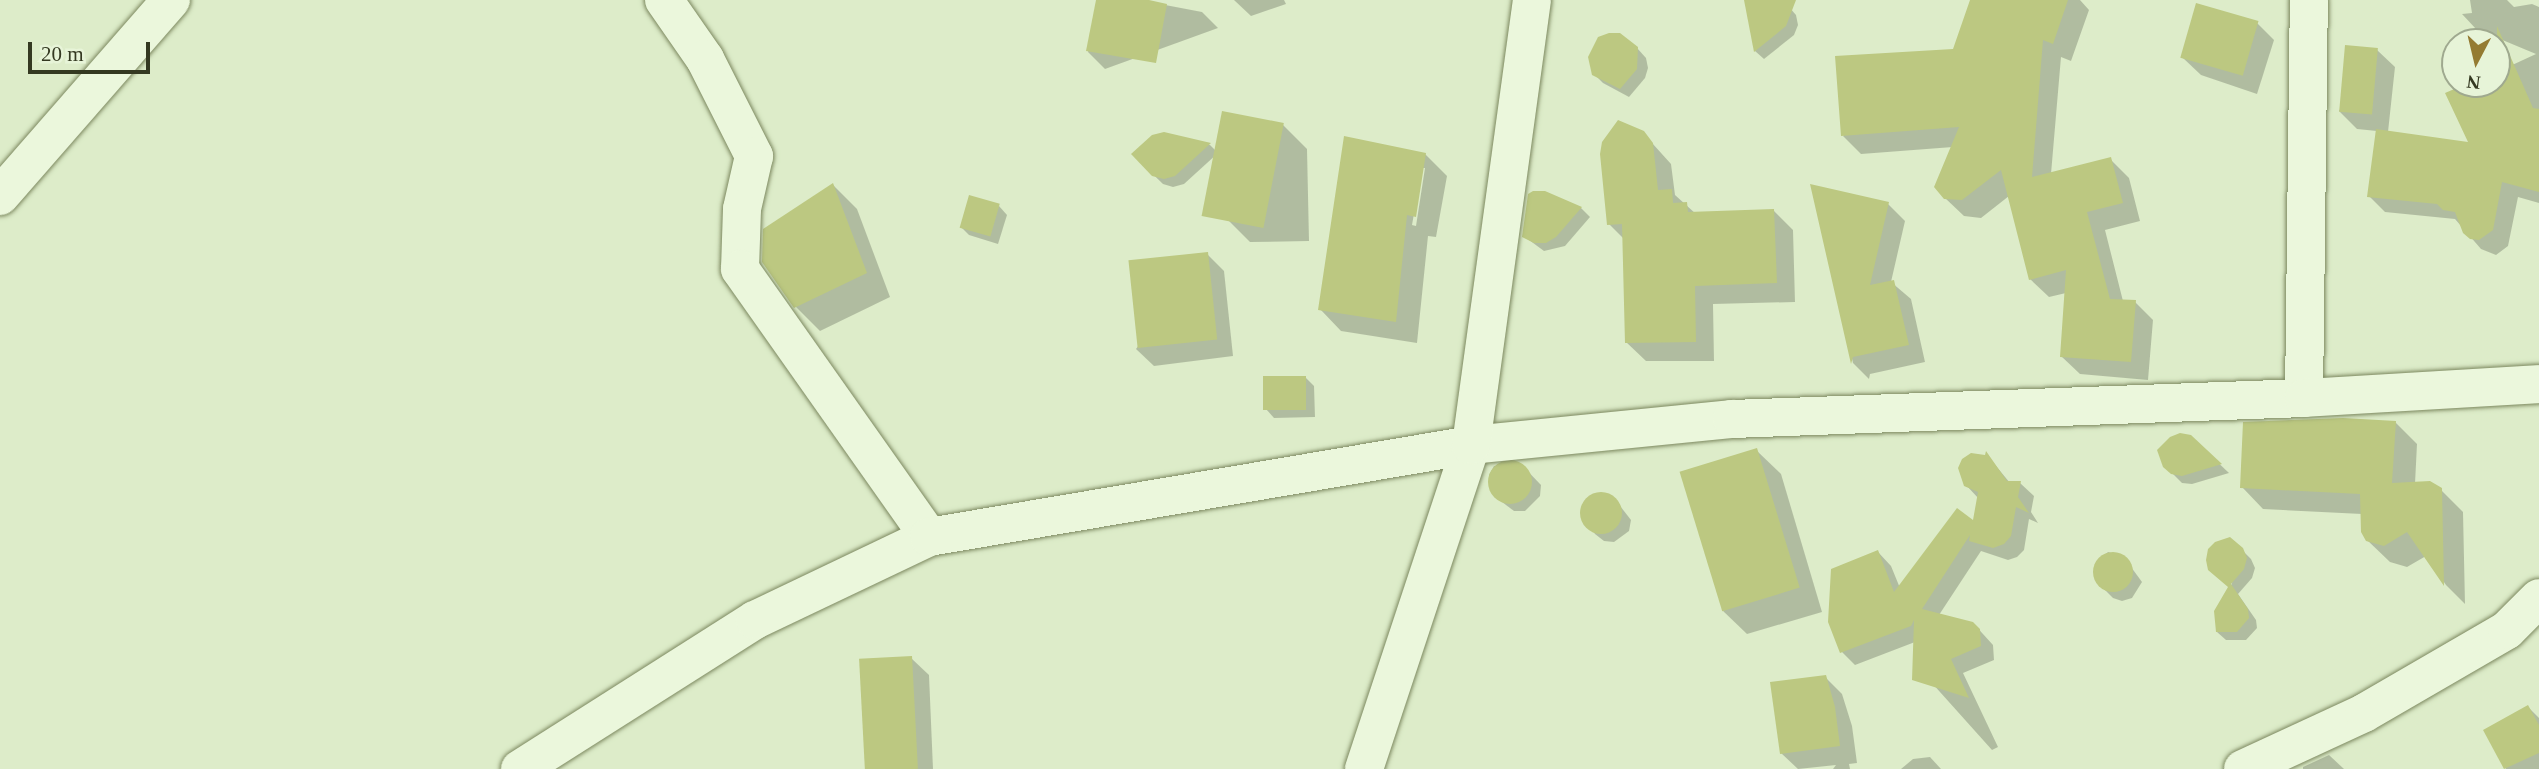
<!DOCTYPE html>
<style>
body{margin:0}
#map{position:relative;width:2539px;height:769px;overflow:hidden;background:#ddecc9;font-family:Georgia,serif}
div>[style]{position:absolute}
[style*='--x']{left:calc(var(--x)*1px);top:calc(var(--y)*1px);width:calc(var(--w)*1px);rotate:calc(var(--a)*1deg)}
.shadow>*{inset:0;background:#0003}
.building>*{inset:0;background:#bcc881;transform-origin:0 0}
.round{border-radius:50%}
.roads{filter:drop-shadow(0 0 2px #7c885f) drop-shadow(0 0 2px #7c885f)}
.minor>*{height:38px;margin:-19px;padding:0 19px;transform-origin:19px;border-radius:19px;background:#ebf7dc}
span{translate:-50% -50%;white-space:nowrap;text-align:center;line-height:1.15;-webkit-text-stroke:6px #e7f4d8;paint-order:stroke}
.north{position:absolute;left:2441px;top:28px;width:70px;height:70px;box-sizing:border-box;background:#e7f4d8;border:2px solid #9fa98f;border-radius:50%;rotate:187deg;font-size:19px;font-weight:700;line-height:28px;text-align:center;color:#343921}
.north::after{content:'';display:block;margin:auto;width:24px;height:32px;background:#947b32;clip-path:polygon(50% 0,100% 100%,50% 72%,0 100%)}
.scale{position:absolute;left:28px;top:42px;width:122px;height:32px;box-sizing:border-box;border:4px solid #343921;border-top:0;padding-left:9px;font-size:21px;line-height:24px;white-space:nowrap;color:#343921;-webkit-text-stroke:5px #e7f4d8;paint-order:stroke}
</style>
<div id="map">
<div class="shadow">
<i style="clip-path:polygon(1098px 0,1139px 0,1202px 12px,1218px 28px,1105px 69px,1088px 52px)"></i>
<i style="clip-path:polygon(1234px 0,1284px 0,1286px 4px,1251px 16px)"></i>
<i style="clip-path:polygon(1754px 0,1783px 0,1796px 15px,1798px 25px,1794px 35px,1764px 59px,1755px 51px)"></i>
<i style="clip-path:polygon(1972px 0,2080px 0,2089px 10px,2071px 61px,2061px 57px,2051px 174px,2110px 159px,2129px 178px,2140px 221px,2105px 230px,2123px 301px,2135px 302px,2153px 320px,2148px 380px,2080px 374px,2061px 356px,2066px 293px,2049px 297px,2030px 279px,2009px 196px,1981px 218px,1964px 216px,1945px 198px,1953px 147px,1861px 154px,1843px 136px,1955px 51px)"></i>
<i style="clip-path:polygon(2470px 0,2507px 0,2514px 7px,2532px 4px,2539px 7px,2539px 203px,2518px 197px,2508px 246px,2496px 255px,2481px 249px,2455px 219px,2385px 212px,2369px 196px,2377px 131px,2357px 129px,2339px 111px,2377px 50px,2395px 67px,2388px 132px,2471px 145px,2470px 84px,2497px 84px,2497px 72px,2536px 54px,2476px 29px,2462px 14px,2472px 13px)"></i>
<i style="clip-path:polygon(2257px 23px,2274px 40px,2257px 94px,2201px 75px,2183px 58px)"></i>
<i style="clip-path:polygon(1637px 48px,1646px 58px,1648px 68px,1645px 78px,1629px 97px,1603px 83px,1594px 74px)"></i>
<i style="clip-path:polygon(1283px 125px,1307px 149px,1309px 241px,1250px 242px,1226px 218px)"></i>
<i style="clip-path:polygon(1643px 133px,1671px 164px,1675px 195px,1696px 214px,1774px 211px,1793px 230px,1795px 302px,1713px 304px,1714px 361px,1646px 361px,1626px 342px,1624px 239px,1608px 223px)"></i>
<i style="clip-path:polygon(1164px 134px,1210px 145px,1218px 153px,1184px 184px,1173px 187px,1163px 184px,1133px 155px)"></i>
<i style="clip-path:polygon(evenodd,1425px 154px,1447px 176px,1436px 237px,1428px 236px,1417px 343px,1341px 331px,1320px 309px,1425px 154px,1422px 168px,1425px 168px,1416px 226px,1412px 225px,1422px 168px)"></i>
<i style="clip-path:polygon(833px 185px,857px 209px,890px 297px,820px 331px,795px 306px)"></i>
<i style="clip-path:polygon(1813px 186px,1888px 204px,1905px 221px,1891px 282px,1911px 299px,1925px 362px,1870px 374px,1869px 379px,1853px 363px)"></i>
<i style="clip-path:polygon(1544px 193px,1581px 208px,1590px 217px,1565px 246px,1544px 251px,1525px 237px)"></i>
<i style="clip-path:polygon(999px 206px,1007px 215px,998px 244px,969px 235px,961px 227px)"></i>
<i style="clip-path:polygon(1207px 254px,1224px 271px,1233px 356px,1154px 366px,1136px 349px)"></i>
<i style="clip-path:polygon(1305px 377px,1314px 386px,1315px 417px,1274px 418px,1266px 409px)"></i>
<i style="clip-path:polygon(2395px 422px,2417px 444px,2415px 484px,2441px 490px,2463px 512px,2465px 604px,2446px 585px,2426px 556px,2407px 567px,2390px 562px,2367px 540px,2362px 514px,2263px 509px,2242px 487px)"></i>
<i style="clip-path:polygon(2191px 437px,2229px 473px,2192px 484px,2182px 483px,2165px 466px)"></i>
<i style="clip-path:polygon(1756px 450px,1781px 474px,1822px 612px,1747px 634px,1722px 610px)"></i>
<i style="clip-path:polygon(1987px 455px,2010px 483px,2020px 483px,2034px 496px,2031px 512px,2038px 523px,2029px 519px,2024px 550px,2017px 557px,2008px 560px,1981px 551px,1939px 615px,1973px 623px,1993px 645px,1994px 660px,1963px 673px,1998px 747px,1992px 750px,1914px 663px,1915px 642px,1855px 665px,1842px 652px,1878px 552px,1891px 566px,1900px 588px,1974px 523px,1979px 499px,1966px 485px)"></i>
<i style="clip-path:polygon(1521px 464px,1541px 485px,1540px 496px,1525px 511px,1514px 511px,1494px 496px,1489px 486px,1489px 475px,1494px 466px)"></i>
<i style="clip-path:polygon(1599px 493px,1609px 495px,1617px 502px,1631px 520px,1629px 531px,1614px 542px,1604px 541px,1595px 534px,1582px 516px,1583px 505px,1589px 497px)"></i>
<i style="clip-path:polygon(2242px 550px,2251px 559px,2255px 568px,2252px 578px,2238px 594px,2256px 620px,2257px 628px,2246px 640px,2226px 640px,2217px 632px)"></i>
<i style="clip-path:polygon(2108px 552px,2123px 556px,2142px 582px,2132px 598px,2122px 601px,2113px 598px,2096px 581px,2097px 562px)"></i>
<i style="clip-path:polygon(911px 658px,929px 675px,933px 769px,866px 769px)"></i>
<i style="clip-path:polygon(1825px 677px,1842px 694px,1852px 726px,1857px 763px,1849px 764px,1850px 769px,1833px 769px,1836px 765px,1798px 769px,1781px 753px)"></i>
<i style="clip-path:polygon(2528px 707px,2539px 718px,2539px 769px,2506px 769px,2485px 731px)"></i>
<i style="clip-path:polygon(2329px 755px,2344px 769px,2303px 769px,2303px 767px)"></i>
<i style="clip-path:polygon(1930px 757px,1941px 769px,1901px 769px,1913px 759px)"></i>
</div>
<div class="building">
<i style="clip-path:polygon(1096px 0,1149px 0,1167px 4px,1156px 63px,1086px 51px)"></i>
<i style="clip-path:polygon(1744px 0,1796px 0,1786px 26px,1754px 52px)"></i>
<i style="clip-path:polygon(1970px 0,2068px 0,2053px 44px,2043px 40px,2032px 177px,2111px 157px,2123px 203px,2087px 212px,2110px 299px,2136px 300px,2131px 362px,2060px 357px,2066px 270px,2029px 280px,2001px 170px,1962px 200px,1944px 199px,1934px 187px,1959px 127px,1841px 136px,1835px 56px,1953px 49px)"></i>
<i style="left:2196px;top:3px;width:65px;height:57px;rotate:16deg"></i>
<i style="clip-path:polygon(2497px 26px,2533px 108px,2539px 109px,2539px 192px,2502px 182px,2493px 230px,2479px 240px,2470px 239px,2463px 233px,2455px 212px,2443px 210px,2437px 204px,2367px 197px,2376px 129px,2468px 142px,2445px 93px,2466px 84px,2497px 84px)"></i>
<i style="clip-path:polygon(1609px 33px,1620px 33px,1638px 47px,1637px 69px,1620px 89px,1592px 75px,1588px 57px,1598px 37px)"></i>
<i style="left:2345px;top:45px;width:33px;height:67px;rotate:5deg"></i>
<i style="left:1222px;top:111px;width:63px;height:107px;rotate:11deg"></i>
<i style="clip-path:polygon(1618px 120px,1644px 131px,1653px 143px,1658px 190px,1672px 189px,1673px 203px,1687px 202px,1688px 212px,1774px 209px,1777px 283px,1695px 286px,1696px 342px,1625px 343px,1622px 224px,1607px 225px,1600px 154px,1602px 142px)"></i>
<i style="clip-path:polygon(1164px 132px,1211px 143px,1175px 176px,1164px 179px,1152px 176px,1131px 154px,1152px 135px)"></i>
<i style="clip-path:polygon(1344px 136px,1426px 153px,1416px 217px,1407px 215px,1396px 322px,1318px 310px)"></i>
<i style="clip-path:polygon(833px 183px,867px 273px,794px 308px,762px 262px,763px 229px)"></i>
<i style="clip-path:polygon(1810px 184px,1889px 202px,1870px 285px,1894px 280px,1909px 345px,1853px 357px,1851px 364px)"></i>
<i style="clip-path:polygon(1533px 191px,1545px 191px,1582px 207px,1556px 237px,1546px 243px,1534px 243px,1522px 237px,1528px 194px)"></i>
<i style="left:969px;top:195px;width:32px;height:34px;rotate:16deg"></i>
<i style="left:1208px;top:252px;width:88px;height:80px;rotate:84deg"></i>
<i style="left:1263px;top:376px;width:43px;height:34px"></i>
<i style="clip-path:polygon(2343px 418px,2396px 421px,2392px 483px,2430px 481px,2442px 488px,2444px 586px,2407px 532px,2384px 546px,2366px 541px,2361px 532px,2360px 494px,2240px 488px,2243px 422px)"></i>
<i style="clip-path:polygon(2180px 433px,2191px 435px,2222px 464px,2182px 476px,2171px 474px,2163px 467px,2157px 450px,2170px 437px)"></i>
<i style="left:1757px;top:448px;width:146px;height:81px;rotate:73deg"></i>
<i style="clip-path:polygon(1986px 451px,2007px 481px,2021px 481px,2018px 497px,2029px 513px,2016px 507px,2011px 536px,2004px 544px,1993px 548px,1969px 541px,1970px 535px,1922px 609px,1973px 622px,1980px 629px,1981px 646px,1951px 659px,1969px 698px,1912px 680px,1914px 620px,1911px 626px,1840px 653px,1828px 622px,1831px 569px,1878px 550px,1894px 592px,1957px 508px,1973px 520px,1978px 492px,1964px 486px,1958px 468px,1962px 459px,1971px 453px,1985px 455px)"></i>
<i class="round" style="left:1488px;top:460px;width:44px;height:44px"></i>
<i class="round" style="left:1580px;top:492px;width:42px;height:42px"></i>
<i style="clip-path:polygon(2230px 537px,2243px 548px,2247px 558px,2244px 569px,2231px 584px,2248px 609px,2249px 618px,2237px 632px,2216px 632px,2214px 611px,2228px 587px,2208px 570px,2206px 560px,2208px 549px,2215px 542px)"></i>
<i class="round" style="left:2093px;top:552px;width:40px;height:40px"></i>
<i style="left:912px;top:656px;width:113px;height:53px;rotate:87deg"></i>
<i style="clip-path:polygon(1826px 675px,1835px 707px,1840px 746px,1780px 754px,1770px 682px)"></i>
<i style="clip-path:polygon(2528px 705px,2539px 725px,2539px 753px,2504px 769px,2483px 730px)"></i>
</div>
<div class="roads">
<div class="minor">
<i style="--x:664;--y:0;--w:72;--a:55.2"></i>
<i style="--x:705;--y:59;--w:109;--a:63.2"></i>
<i style="--x:754;--y:156;--w:54;--a:102.8"></i>
<i style="--x:742;--y:209;--w:60;--a:91.9"></i>
<i style="--x:740;--y:269;--w:328;--a:54.8"></i>
<i style="--x:0;--y:196;--w:260;--a:-48.9"></i>
<i style="--x:2304;--y:398;--w:398;--a:-89.3"></i>
<i style="--x:520;--y:769;--w:278;--a:-32.4"></i>
<i style="--x:755;--y:620;--w:193;--a:-25.5"></i>
<i style="--x:929;--y:537;--w:550;--a:-9.63"></i>
<i style="--x:1471;--y:445;--w:262;--a:-5.7"></i>
<i style="--x:1732;--y:419;--w:572;--a:-2.1"></i>
<i style="--x:2304;--y:398;--w:235;--a:-3.4"></i>
<i style="--x:1364;--y:769;--w:341;--a:-71.7"></i>
<i style="--x:1471;--y:445;--w:449;--a:-82.2"></i>
<i style="--x:2243;--y:769;--w:133;--a:-24.8"></i>
<i style="--x:2364;--y:713;--w:165;--a:-30.1"></i>
<i style="--x:2507;--y:630;--w:45;--a:-45"></i>
</div>
</div>
<div class="north">N</div>
<div class="scale">20 m</div>
</div>
